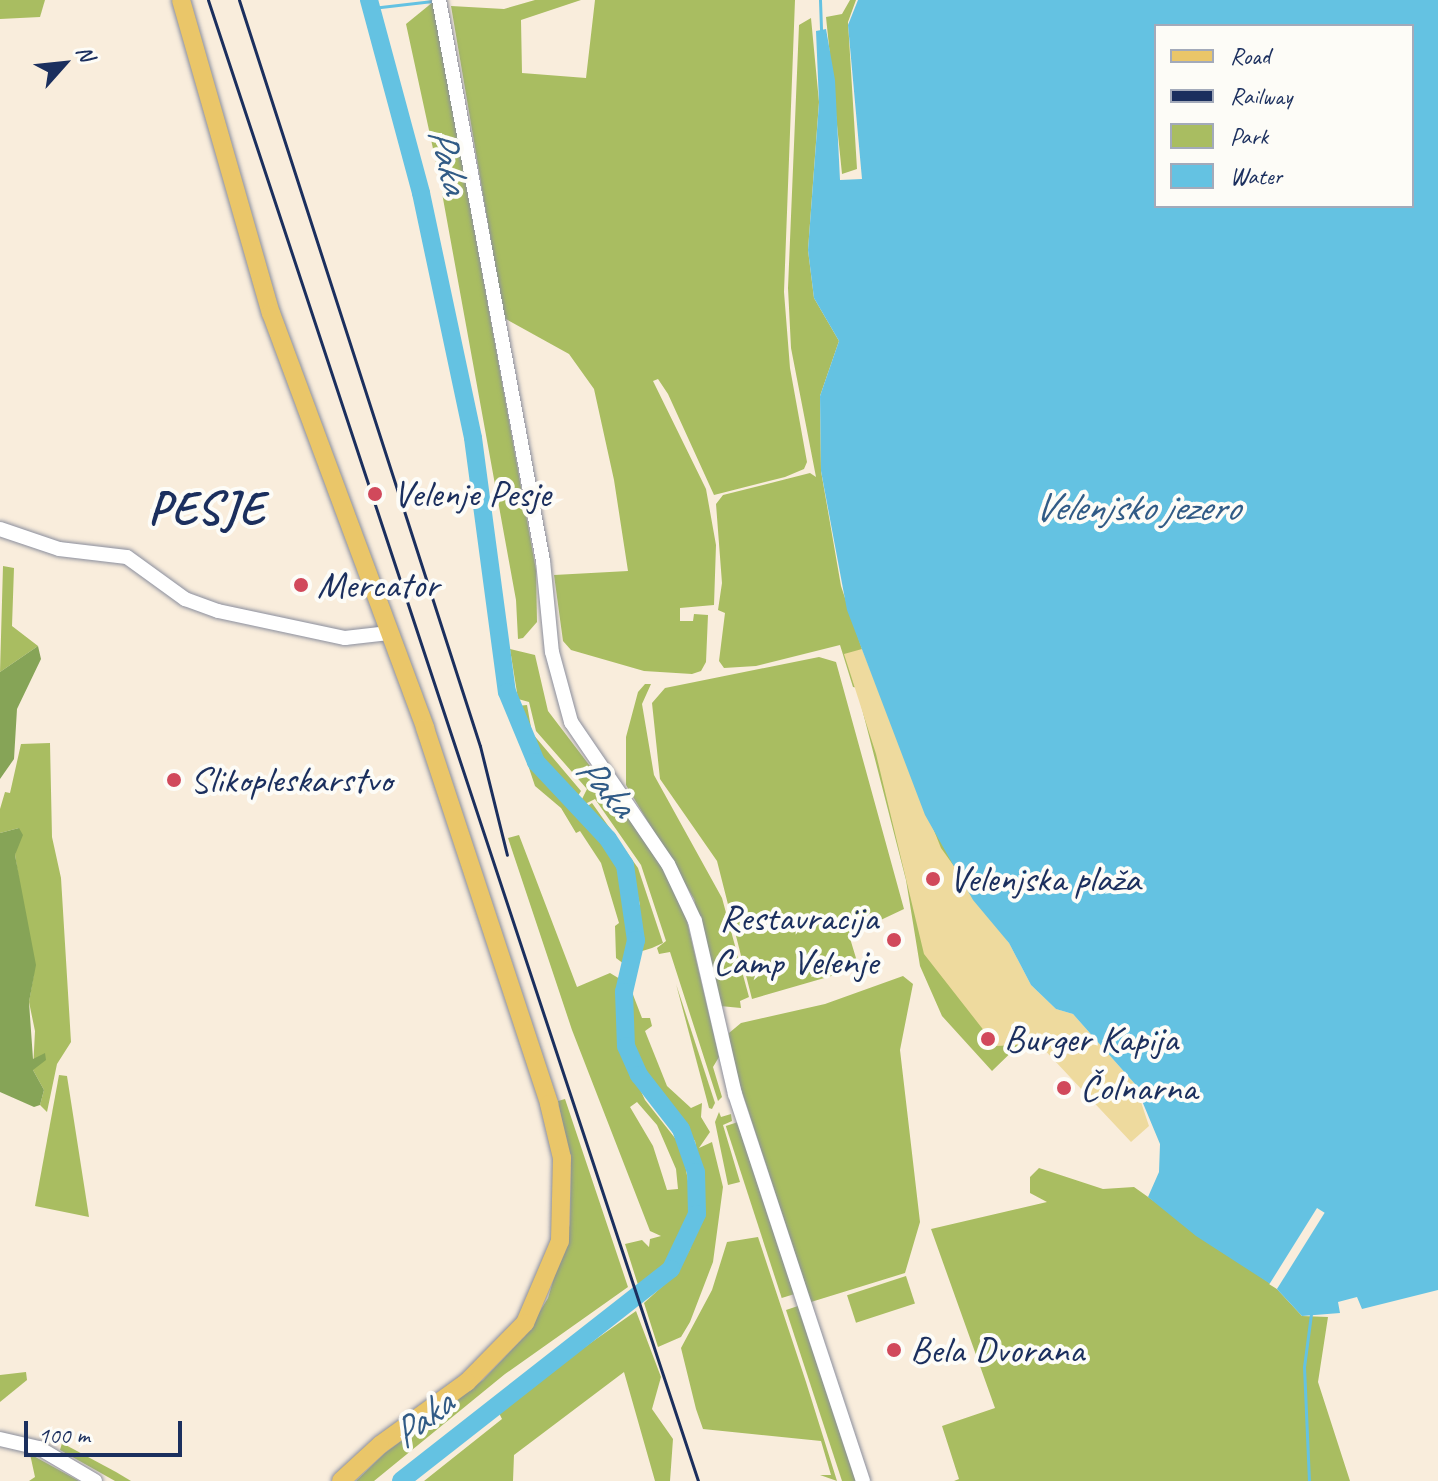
<!DOCTYPE html>
<meta charset="utf-8">
<style>
body{margin:0}
#map{position:relative;width:1438px;height:1481px;overflow:hidden;background:#f9eddc;font-family:Caveat,sans-serif}
div>[style]{position:absolute}
[style*='--x']{left:calc(var(--x)*1px);top:calc(var(--y)*1px);width:calc(var(--w)*1px);rotate:calc(var(--a)*1deg)}
.green>*{inset:0;background:#a9bd61;transform-origin:0 0}
.forest>*{inset:0;background:#86a457}
.sand>*{inset:0;background:#eeda9e}
.water>*{inset:0;background:#64c2e2}
.pier>*{inset:0;background:#f9eddc;transform-origin:0 0}
.stream>*{height:3px;margin:-1.5px;padding:0 1.5px;transform-origin:1.5px;border-radius:1.5px;background:#64c2e2}
.river>*{height:18px;margin:-9px;padding:0 9px;transform-origin:9px;border-radius:9px;background:#64c2e2}
.roads{filter:drop-shadow(0 0 2px #8a8e9d) drop-shadow(0 0 2px #8a8e9d)}
.minor>*{height:14px;margin:-7px;padding:0 7px;transform-origin:7px;border-radius:7px;background:#fff}
.major>*{height:18px;margin:-9px;padding:0 9px;transform-origin:9px;border-radius:9px;background:#eac669}
.rail>*{height:3px;margin:-1.5px;padding:0 1.5px;transform-origin:1.5px;border-radius:1.5px;background:#1b2f5e}
.dots>*{width:22px;height:22px;translate:-50% -50%;box-sizing:border-box;border:4px solid #fdfcf7;border-radius:50%}
span{translate:-50% -50%;white-space:nowrap;text-align:center;line-height:1.15;-webkit-text-stroke:8px #fdfcf7;paint-order:stroke}
.poi-label{font-size:38px;color:#1b2f5e}
.left{translate:0 -50%;text-align:left}
.right{translate:-100% -50%;text-align:right}
.water-label{font-size:40px;color:#315b86;font-style:italic}
.district-label{font-size:46px;color:#1b2f5e;font-weight:700;letter-spacing:2px}
.legend{position:absolute;left:1154px;top:24px;width:260px;height:184px;box-sizing:border-box;background:#fdfcf7;border:2px solid #a3aaba;margin:0;padding:10px 14px;list-style:none;font-size:24px;color:#1b2f5e}
.legend li{display:flex;align-items:center;gap:16px;height:40px}
.legend b{width:40px;border:2px solid #a3aaba}
.north{position:absolute;left:24px;top:24px;width:80px;height:80px;-webkit-text-stroke:6px #fdfcf7;paint-order:stroke;rotate:63deg;font-size:22px;font-weight:700;line-height:32px;text-align:center;color:#1b2f5e}
.north::after{content:'';display:block;margin:auto;width:28px;height:36px;background:#1b2f5e;clip-path:polygon(50% 0,100% 100%,50% 72%,0 100%)}
.scale{position:absolute;left:24px;top:1421px;width:158px;height:36px;box-sizing:border-box;border:4px solid #1b2f5e;border-top:0;padding-left:10px;font-size:24px;line-height:28px;white-space:nowrap;color:#1b2f5e;-webkit-text-stroke:6px #fdfcf7;paint-order:stroke}
</style>
<div id="map">
<div class="green">
<i style="clip-path:polygon(0 0,45px 0,40px 17px,0 19px)"></i>
<i style="clip-path:polygon(535px 0,581px 0,521px 20px,522px 73px,586px 78px,595px 0,795px 0,784px 292px,790px 368px,807px 462px,804px 469px,785px 477px,714px 495px,668px 394px,658px 379px,653px 381px,706px 489px,716px 545px,714px 605px,680px 608px,680px 621px,693px 621px,694px 614px,708px 615px,706px 662px,701px 671px,692px 674px,644px 671px,571px 650px,563px 641px,554px 575px,628px 571px,614px 480px,594px 389px,569px 354px,504px 318px,451px 6px,504px 9px)"></i>
<i style="clip-path:polygon(850px 0,856px 0,848px 22px,857px 169px,842px 174px,826px 17px,842px 14px)"></i>
<i style="clip-path:polygon(433px 2px,536px 570px,537px 622px,523px 638px,518px 639px,516px 600px,442px 193px,455px 191px,453px 178px,440px 181px,406px 24px)"></i>
<i style="clip-path:polygon(811px 18px,819px 102px,808px 250px,814px 298px,839px 341px,820px 396px,821px 471px,841px 586px,862px 649px,859px 688px,853px 687px,840px 645px,756px 666px,724px 668px,719px 661px,725px 613px,718px 610px,722px 583px,716px 504px,723px 495px,810px 473px,816px 477px,791px 348px,788px 288px,799px 25px)"></i>
<i style="clip-path:polygon(3px 566px,14px 568px,12px 626px,38px 646px,0 672px)"></i>
<i style="clip-path:polygon(502px 647px,508px 648px,517px 706px,527px 705px,532px 733px,581px 791px,576px 799px,534px 751px,523px 731px,503px 664px)"></i>
<i style="clip-path:polygon(510px 649px,535px 655px,548px 711px,619px 804px,667px 875px,685px 913px,719px 1057px,713px 1067px,722px 1097px,718px 1101px,670px 952px,659px 954px,657px 948px,666px 941px,641px 865px,595px 799px,585px 804px,582px 799px,587px 789px,536px 731px,529px 702px,518px 699px)"></i>
<i style="clip-path:polygon(819px 657px,836px 662px,904px 909px,849px 935px,859px 968px,752px 999px,717px 861px,660px 779px,652px 703px,665px 688px)"></i>
<i style="clip-path:polygon(645px 684px,651px 684px,642px 704px,654px 775px,722px 898px,749px 997px,740px 1001px,741px 1008px,720px 1006px,694px 899px,626px 785px,626px 737px,638px 692px)"></i>
<i style="clip-path:polygon(859px 697px,999px 936px,1032px 1032px,992px 1071px,942px 1016px,920px 966px,906px 880px)"></i>
<i style="clip-path:polygon(50px 743px,52px 837px,61px 878px,71px 1042px,57px 1064px,47px 1112px,40px 1105px,44px 1090px,33px 1070px,35px 1031px,29px 1002px,34px 973px,15px 855px,19px 828px,0 833px,0 809px,5px 792px,10px 793px,21px 744px)"></i>
<i style="clip-path:polygon(526px 759px,597px 834px,618px 870px,630px 921px,624px 964px,616px 958px,615px 926px,619px 923px,601px 863px,580px 831px,576px 833px,561px 808px,535px 786px)"></i>
<i style="clip-path:polygon(592px 803px,638px 868px,663px 943px,652px 948px,639px 952px,640px 905px,633px 876px,610px 833px,583px 809px)"></i>
<i style="clip-path:polygon(evenodd,519px 835px,577px 987px,610px 973px,620px 979px,618px 1042px,645px 1100px,682px 1147px,691px 1198px,684px 1235px,664px 1266px,639px 1288px,625px 1244px,642px 1240px,649px 1247px,650px 1239px,661px 1236px,650px 1231px,572px 1030px,508px 838px,519px 835px,637px 1102px,657px 1125px,676px 1169px,678px 1189px,667px 1190px,653px 1146px,630px 1107px,637px 1102px)"></i>
<i style="clip-path:polygon(903px 976px,913px 984px,900px 1050px,920px 1222px,905px 1273px,811px 1302px,730px 1055px,729px 1033px,741px 1023px,825px 1004px)"></i>
<i style="clip-path:polygon(676px 984px,715px 1103px,712px 1109px,709px 1108px)"></i>
<i style="clip-path:polygon(630px 987px,642px 1018px,650px 1018px,652px 1026px,645px 1031px,667px 1086px,691px 1108px,702px 1103px,701px 1117px,710px 1132px,699px 1148px,712px 1142px,723px 1187px,713px 1262px,690px 1322px,681px 1337px,658px 1347px,644px 1303px,676px 1274px,690px 1249px,705px 1195px,695px 1141px,650px 1082px,631px 1045px)"></i>
<i style="clip-path:polygon(59px 1075px,67px 1076px,89px 1217px,35px 1206px)"></i>
<i style="clip-path:polygon(565px 1099px,628px 1287px,505px 1374px,374px 1481px,356px 1481px,385px 1453px,483px 1380px,525px 1336px,548px 1298px,570px 1224px,571px 1168px,558px 1101px)"></i>
<i style="clip-path:polygon(719px 1112px,721px 1117px,731px 1114px,732px 1121px,723px 1125px,740px 1182px,728px 1185px,715px 1122px)"></i>
<i style="left:741px;top:1121px;width:181px;height:16px;rotate:72deg"></i>
<i style="clip-path:polygon(1039px 1168px,1103px 1189px,1134px 1187px,1275px 1287px,1302px 1316px,1328px 1317px,1318px 1382px,1350px 1481px,954px 1481px,959px 1479px,942px 1426px,995px 1408px,931px 1229px,1047px 1202px,1030px 1193px,1030px 1177px)"></i>
<i style="clip-path:polygon(758px 1237px,806px 1382px,837px 1481px,820px 1475px,831px 1475px,821px 1441px,703px 1429px,696px 1409px,681px 1348px,712px 1290px,727px 1242px)"></i>
<i style="left:906px;top:1276px;width:29px;height:62px;rotate:72deg"></i>
<i style="clip-path:polygon(801px 1305px,856px 1481px,842px 1481px,786px 1310px)"></i>
<i style="clip-path:polygon(636px 1311px,661px 1377px,652px 1409px,673px 1439px,670px 1481px,655px 1481px,624px 1372px,514px 1455px,513px 1481px,424px 1481px,502px 1419px,497px 1409px)"></i>
<i style="clip-path:polygon(26px 1372px,27px 1380px,0 1402px,0 1375px)"></i>
<i style="clip-path:polygon(62px 1443px,116px 1472px,131px 1481px,115px 1481px,60px 1450px)"></i>
<i style="clip-path:polygon(30px 1454px,79px 1481px,29px 1481px,35px 1477px)"></i>
</div>
<div class="forest">
<i style="clip-path:polygon(38px 646px,41px 659px,17px 709px,14px 759px,0 779px,0 672px)"></i>
<i style="clip-path:polygon(19px 828px,23px 835px,15px 855px,36px 965px,29px 1002px,33px 1059px,45px 1053px,46px 1060px,33px 1070px,44px 1090px,40px 1105px,34px 1107px,0 1092px,0 833px)"></i>
</div>
<div class="sand">
<i style="clip-path:polygon(862px 649px,941px 848px,1009px 943px,1031px 985px,1056px 1009px,1073px 1014px,1135px 1084px,1149px 1126px,1131px 1142px,1039px 1044px,996px 1046px,924px 954px,876px 754px,844px 654px)"></i>
</div>
<div class="water">
<i style="clip-path:polygon(evenodd,858px 0,1438px 0,1438px 1290px,1362px 1309px,1357px 1297px,1338px 1302px,1340px 1313px,1302px 1316px,1275px 1287px,1196px 1236px,1148px 1197px,1159px 1172px,1160px 1144px,1135px 1084px,1073px 1014px,1056px 1009px,1031px 985px,1009px 943px,973px 900px,925px 815px,847px 610px,821px 471px,820px 396px,839px 341px,814px 298px,808px 250px,819px 103px,816px 31px,826px 29px,835px 80px,840px 180px,862px 179px,848px 25px,858px 0,1156px 26px,1412px 26px,1412px 206px,1156px 206px,1156px 26px)"></i>
</div>
<div class="pier">
<i style="left:1317px;top:1208px;width:9px;height:90px;rotate:32deg"></i>
</div>
<div class="stream">
<i style="--x:820;--y:0;--w:30;--a:88"></i>
<i style="--x:372;--y:8;--w:61;--a:-6.5"></i>
<i style="--x:1309;--y:1481;--w:114;--a:-92.5"></i>
<i style="--x:1304;--y:1367;--w:53;--a:-82.5"></i>
</div>
<div class="river">
<i style="--x:369;--y:0;--w:200;--a:74.9"></i>
<i style="--x:421;--y:193;--w:250;--a:78"></i>
<i style="--x:473;--y:438;--w:256;--a:82.4"></i>
<i style="--x:507;--y:692;--w:76;--a:67.5"></i>
<i style="--x:536;--y:762;--w:105;--a:46.9"></i>
<i style="--x:608;--y:839;--w:31;--a:57"></i>
<i style="--x:625;--y:865;--w:76;--a:81.7"></i>
<i style="--x:636;--y:940;--w:53;--a:103"></i>
<i style="--x:624;--y:992;--w:54;--a:87.9"></i>
<i style="--x:626;--y:1046;--w:32;--a:66"></i>
<i style="--x:639;--y:1075;--w:68;--a:52.1"></i>
<i style="--x:681;--y:1129;--w:46;--a:70.8"></i>
<i style="--x:696;--y:1172;--w:42;--a:88.6"></i>
<i style="--x:697;--y:1214;--w:61;--a:115.3"></i>
<i style="--x:671;--y:1269;--w:343;--a:141.9"></i>
</div>
<div class="roads">
<div class="minor">
<i style="--x:439;--y:0;--w:571;--a:79.5"></i>
<i style="--x:543;--y:561;--w:91;--a:84.4"></i>
<i style="--x:552;--y:652;--w:73;--a:74.8"></i>
<i style="--x:571;--y:722;--w:172;--a:55.7"></i>
<i style="--x:668;--y:864;--w:63;--a:64.7"></i>
<i style="--x:695;--y:921;--w:178;--a:77"></i>
<i style="--x:735;--y:1094;--w:408;--a:71.7"></i>
<i style="--x:0;--y:529;--w:62;--a:18.7"></i>
<i style="--x:59;--y:549;--w:68;--a:6.7"></i>
<i style="--x:127;--y:557;--w:72;--a:35.9"></i>
<i style="--x:185;--y:599;--w:35;--a:20"></i>
<i style="--x:218;--y:611;--w:130;--a:12"></i>
<i style="--x:345;--y:638;--w:44;--a:-6.5"></i>
<i style="--x:0;--y:1439;--w:40;--a:13"></i>
<i style="--x:39;--y:1448;--w:65;--a:30.5"></i>
</div>
<div class="major">
<i style="--x:181;--y:0;--w:326;--a:74"></i>
<i style="--x:271;--y:313;--w:443;--a:69.6"></i>
<i style="--x:425;--y:728;--w:396;--a:71.7"></i>
<i style="--x:549;--y:1104;--w:56;--a:76.5"></i>
<i style="--x:562;--y:1158;--w:83;--a:91.4"></i>
<i style="--x:560;--y:1241;--w:89;--a:113.1"></i>
<i style="--x:525;--y:1323;--w:83;--a:134.5"></i>
<i style="--x:467;--y:1382;--w:107;--a:144.1"></i>
<i style="--x:380;--y:1445;--w:53;--a:137.3"></i>
</div>
</div>
<div class="rail">
<i style="--x:208;--y:0;--w:1560;--a:71.69"></i>
<i style="--x:239;--y:0;--w:784;--a:72.1"></i>
<i style="--x:480;--y:746;--w:112;--a:76.1"></i>
</div>
<div class="dots">
<i style="left:375px;top:494px;background:#d1495b"></i>
<i style="left:301px;top:585px;background:#d1495b"></i>
<i style="left:174px;top:780px;background:#d1495b"></i>
<i style="left:933px;top:879px;background:#d1495b"></i>
<i style="left:894px;top:940px;background:#d1495b"></i>
<i style="left:988px;top:1039px;background:#d1495b"></i>
<i style="left:1064px;top:1088px;background:#d1495b"></i>
<i style="left:894px;top:1350px;background:#d1495b"></i>
</div>
<div class="poi-label">
<span class="left" style="left:393px;top:494px">Velenje Pesje</span>
<span class="left" style="left:317px;top:585px">Mercator</span>
<span class="left" style="left:190px;top:780px">Slikopleskarstvo</span>
<span class="left" style="left:949px;top:879px">Velenjska plaža</span>
<span class="right" style="left:878px;top:940px">Restavracija<br>Camp Velenje</span>
<span class="left" style="left:1004px;top:1039px">Burger Kapija</span>
<span class="left" style="left:1080px;top:1088px">Čolnarna</span>
<span class="left" style="left:910px;top:1350px">Bela Dvorana</span>
</div>
<div class="water-label">
<span style="left:449px;top:160px;rotate:76deg">Paka</span>
<span style="left:1136px;top:507px">Velenjsko jezero</span>
<span style="left:606px;top:786px;rotate:48deg">Paka</span>
<span style="left:422px;top:1419px;rotate:-38deg">Paka</span>
</div>
<div class="district-label">
<span style="left:207px;top:508px">PESJE</span>
</div>
<ul class="legend">
<li><b style="height:10px;background:#eac669"></b>Road</li>
<li><b style="height:10px;background:#1b2f5e"></b>Railway</li>
<li><b style="height:22px;background:#a9bd61"></b>Park</li>
<li><b style="height:22px;background:#64c2e2"></b>Water</li>
</ul>
<div class="north">N</div>
<div class="scale">100 m</div>
</div>
